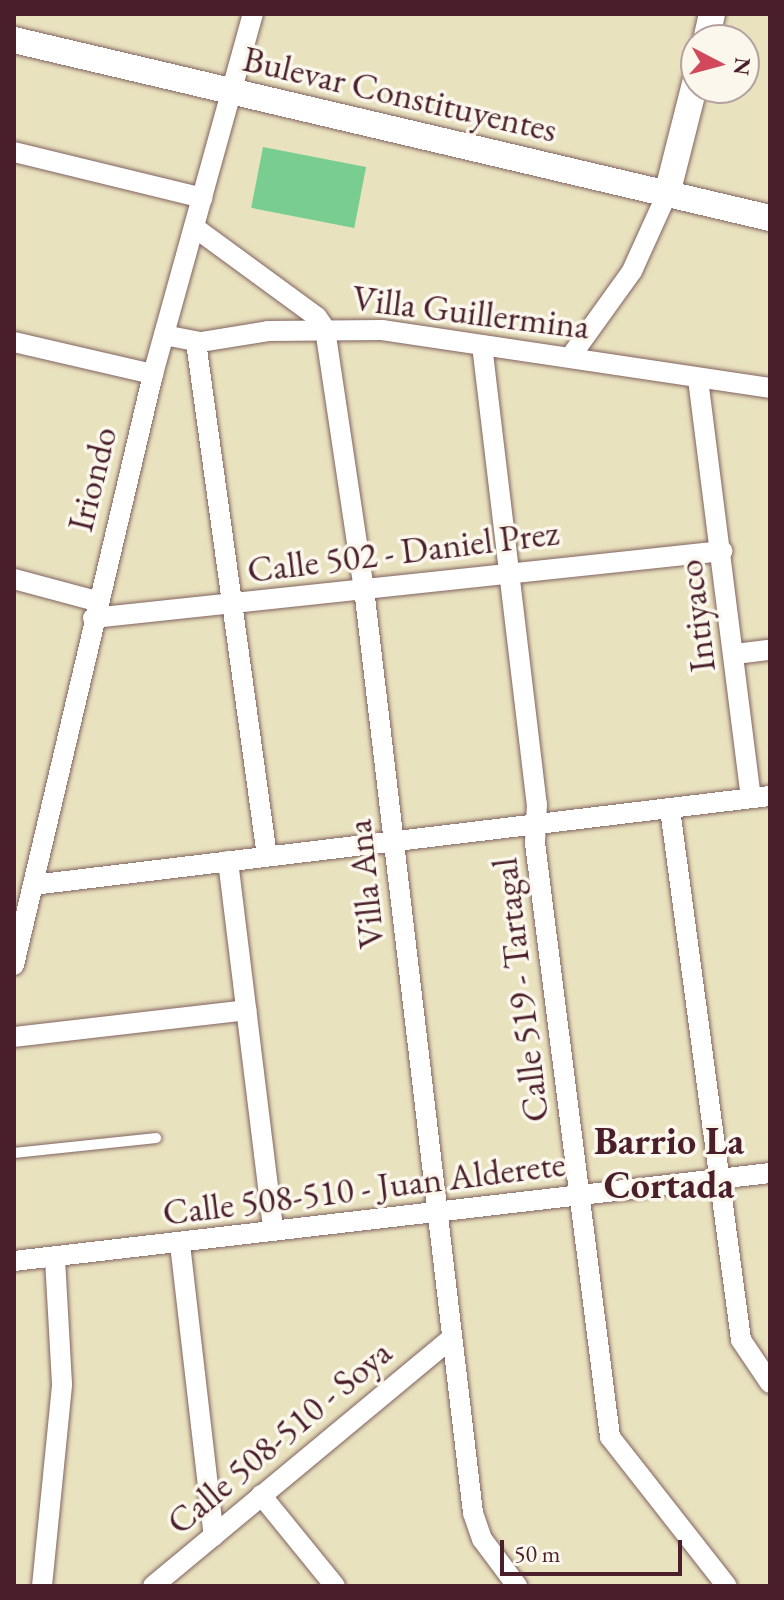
<!DOCTYPE html>
<style>
body{margin:0}
#map{position:relative;width:784px;height:1600px;overflow:hidden;background:#e9e2bf;font-family:"EB Garamond",serif}
div>[style]{position:absolute}
[style*='--x']{left:calc(var(--x)*1px);top:calc(var(--y)*1px);width:calc(var(--w)*1px);rotate:calc(var(--a)*1deg)}
.green>*{inset:0;background:#79cd90;transform-origin:0 0}
.roads{filter:drop-shadow(0 0 2px #82635f) drop-shadow(0 0 2px #82635f)}
.service>*{height:10px;margin:-5px;padding:0 5px;transform-origin:5px;border-radius:5px;background:#fff}
.minor>*{height:20px;margin:-10px;padding:0 10px;transform-origin:10px;border-radius:10px;background:#fff}
.tertiary>*{height:26px;margin:-13px;padding:0 13px;transform-origin:13px;border-radius:13px;background:#fff}
span{translate:-50% -50%;white-space:nowrap;text-align:center;line-height:1.15;-webkit-text-stroke:7px #fbf7ec;paint-order:stroke}
.street-label{font-size:36px;color:#4a1f2b}
.neighbourhood-label{font-size:38px;color:#4a1f2b;font-weight:700}
.frame{position:absolute;inset:0;border:16px solid #4a1f2b;pointer-events:none}
.north{position:absolute;left:680px;top:24px;width:80px;height:80px;box-sizing:border-box;background:#fbf7ec;border:2px solid #b4a19f;border-radius:50%;rotate:96deg;font-size:22px;font-weight:700;line-height:32px;text-align:center;color:#4a1f2b}
.north::after{content:'';display:block;margin:auto;width:28px;height:36px;background:#d1495b;clip-path:polygon(50% 0,100% 100%,50% 72%,0 100%)}
.scale{position:absolute;left:500px;top:1540px;width:182px;height:36px;box-sizing:border-box;border:4px solid #4a1f2b;border-top:0;padding-left:10px;font-size:24px;line-height:28px;white-space:nowrap;color:#4a1f2b;-webkit-text-stroke:6px #fbf7ec;paint-order:stroke}
</style>
<div id="map">
<div class="green">
<i style="left:263px;top:147px;width:105px;height:62px;rotate:11deg"></i>
</div>
<div class="roads">
<div class="service">
<i style="--x:14;--y:1153;--w:143;--a:-6"></i>
</div>
<div class="minor">
<i style="--x:14;--y:152;--w:194;--a:13.7"></i>
<i style="--x:194;--y:227;--w:152;--a:36.2"></i>
<i style="--x:317;--y:317;--w:14;--a:56"></i>
<i style="--x:325;--y:329;--w:263;--a:81.5"></i>
<i style="--x:364;--y:589;--w:930;--a:83.27"></i>
<i style="--x:473;--y:1513;--w:28;--a:71"></i>
<i style="--x:482;--y:1539;--w:59;--a:53.3"></i>
<i style="--x:164;--y:335;--w:38;--a:11"></i>
<i style="--x:201;--y:342;--w:68;--a:-9.3"></i>
<i style="--x:268;--y:331;--w:114;--a:-0.5"></i>
<i style="--x:382;--y:330;--w:392;--a:8.5"></i>
<i style="--x:14;--y:342;--w:143;--a:13"></i>
<i style="--x:196;--y:342;--w:519;--a:82.14"></i>
<i style="--x:482;--y:345;--w:462;--a:83.2"></i>
<i style="--x:537;--y:804;--w:39;--a:93"></i>
<i style="--x:535;--y:843;--w:599;--a:82.8"></i>
<i style="--x:610;--y:1437;--w:189;--a:51.9"></i>
<i style="--x:571;--y:356;--w:105;--a:-54.3"></i>
<i style="--x:632;--y:271;--w:85;--a:-65.6"></i>
<i style="--x:698;--y:379;--w:422;--a:82.8"></i>
<i style="--x:14;--y:579;--w:85;--a:15"></i>
<i style="--x:93;--y:618;--w:633;--a:-6.08"></i>
<i style="--x:735;--y:654;--w:35;--a:-7"></i>
<i style="--x:670;--y:809;--w:536;--a:82.38"></i>
<i style="--x:741;--y:1340;--w:52;--a:56"></i>
<i style="--x:228;--y:861;--w:372;--a:83"></i>
<i style="--x:33;--y:885;--w:742;--a:-6.89"></i>
<i style="--x:14;--y:965;--w:607;--a:-76.76"></i>
<i style="--x:153;--y:374;--w:374;--a:-74.5"></i>
<i style="--x:14;--y:1037;--w:234;--a:-6.6"></i>
<i style="--x:180;--y:1244;--w:294;--a:83.4"></i>
<i style="--x:14;--y:1261;--w:761;--a:-6.64"></i>
<i style="--x:261;--y:1495;--w:117;--a:50.9"></i>
<i style="--x:42;--y:1586;--w:203;--a:-84.3"></i>
<i style="--x:62;--y:1384;--w:127;--a:-93.2"></i>
<i style="--x:153;--y:1586;--w:385;--a:-39.7"></i>
</div>
<div class="tertiary">
<i style="--x:14;--y:40;--w:777;--a:13.25"></i>
<i style="--x:706;--y:40;--w:27;--a:-77"></i>
<i style="--x:667;--y:194;--w:119;--a:-75.8"></i>
</div>
</div>
<div class="street-label">
<span style="left:400px;top:94px;rotate:13deg">Bulevar Constituyentes</span>
<span style="left:471px;top:312px;rotate:7deg">Villa Guillermina</span>
<span style="left:92px;top:479px;rotate:-76deg">Iriondo</span>
<span style="left:403px;top:551px;rotate:-7deg">Calle 502 - Daniel Prez</span>
<span style="left:696px;top:616px;rotate:-97deg">Intiyaco</span>
<span style="left:365px;top:884px;rotate:-96deg">Villa Ana</span>
<span style="left:520px;top:990px;rotate:-97deg">Calle 519 - Tartagal</span>
<span style="left:364px;top:1188px;rotate:-7deg">Calle 508-510 - Juan Alderete</span>
<span style="left:279px;top:1437px;rotate:-40deg">Calle 508-510 - Soya</span>
</div>
<div class="neighbourhood-label">
<span style="left:669px;top:1163px">Barrio La<br>Cortada</span>
</div>
<div class="frame"></div>
<div class="north">N</div>
<div class="scale">50 m</div>
</div>
